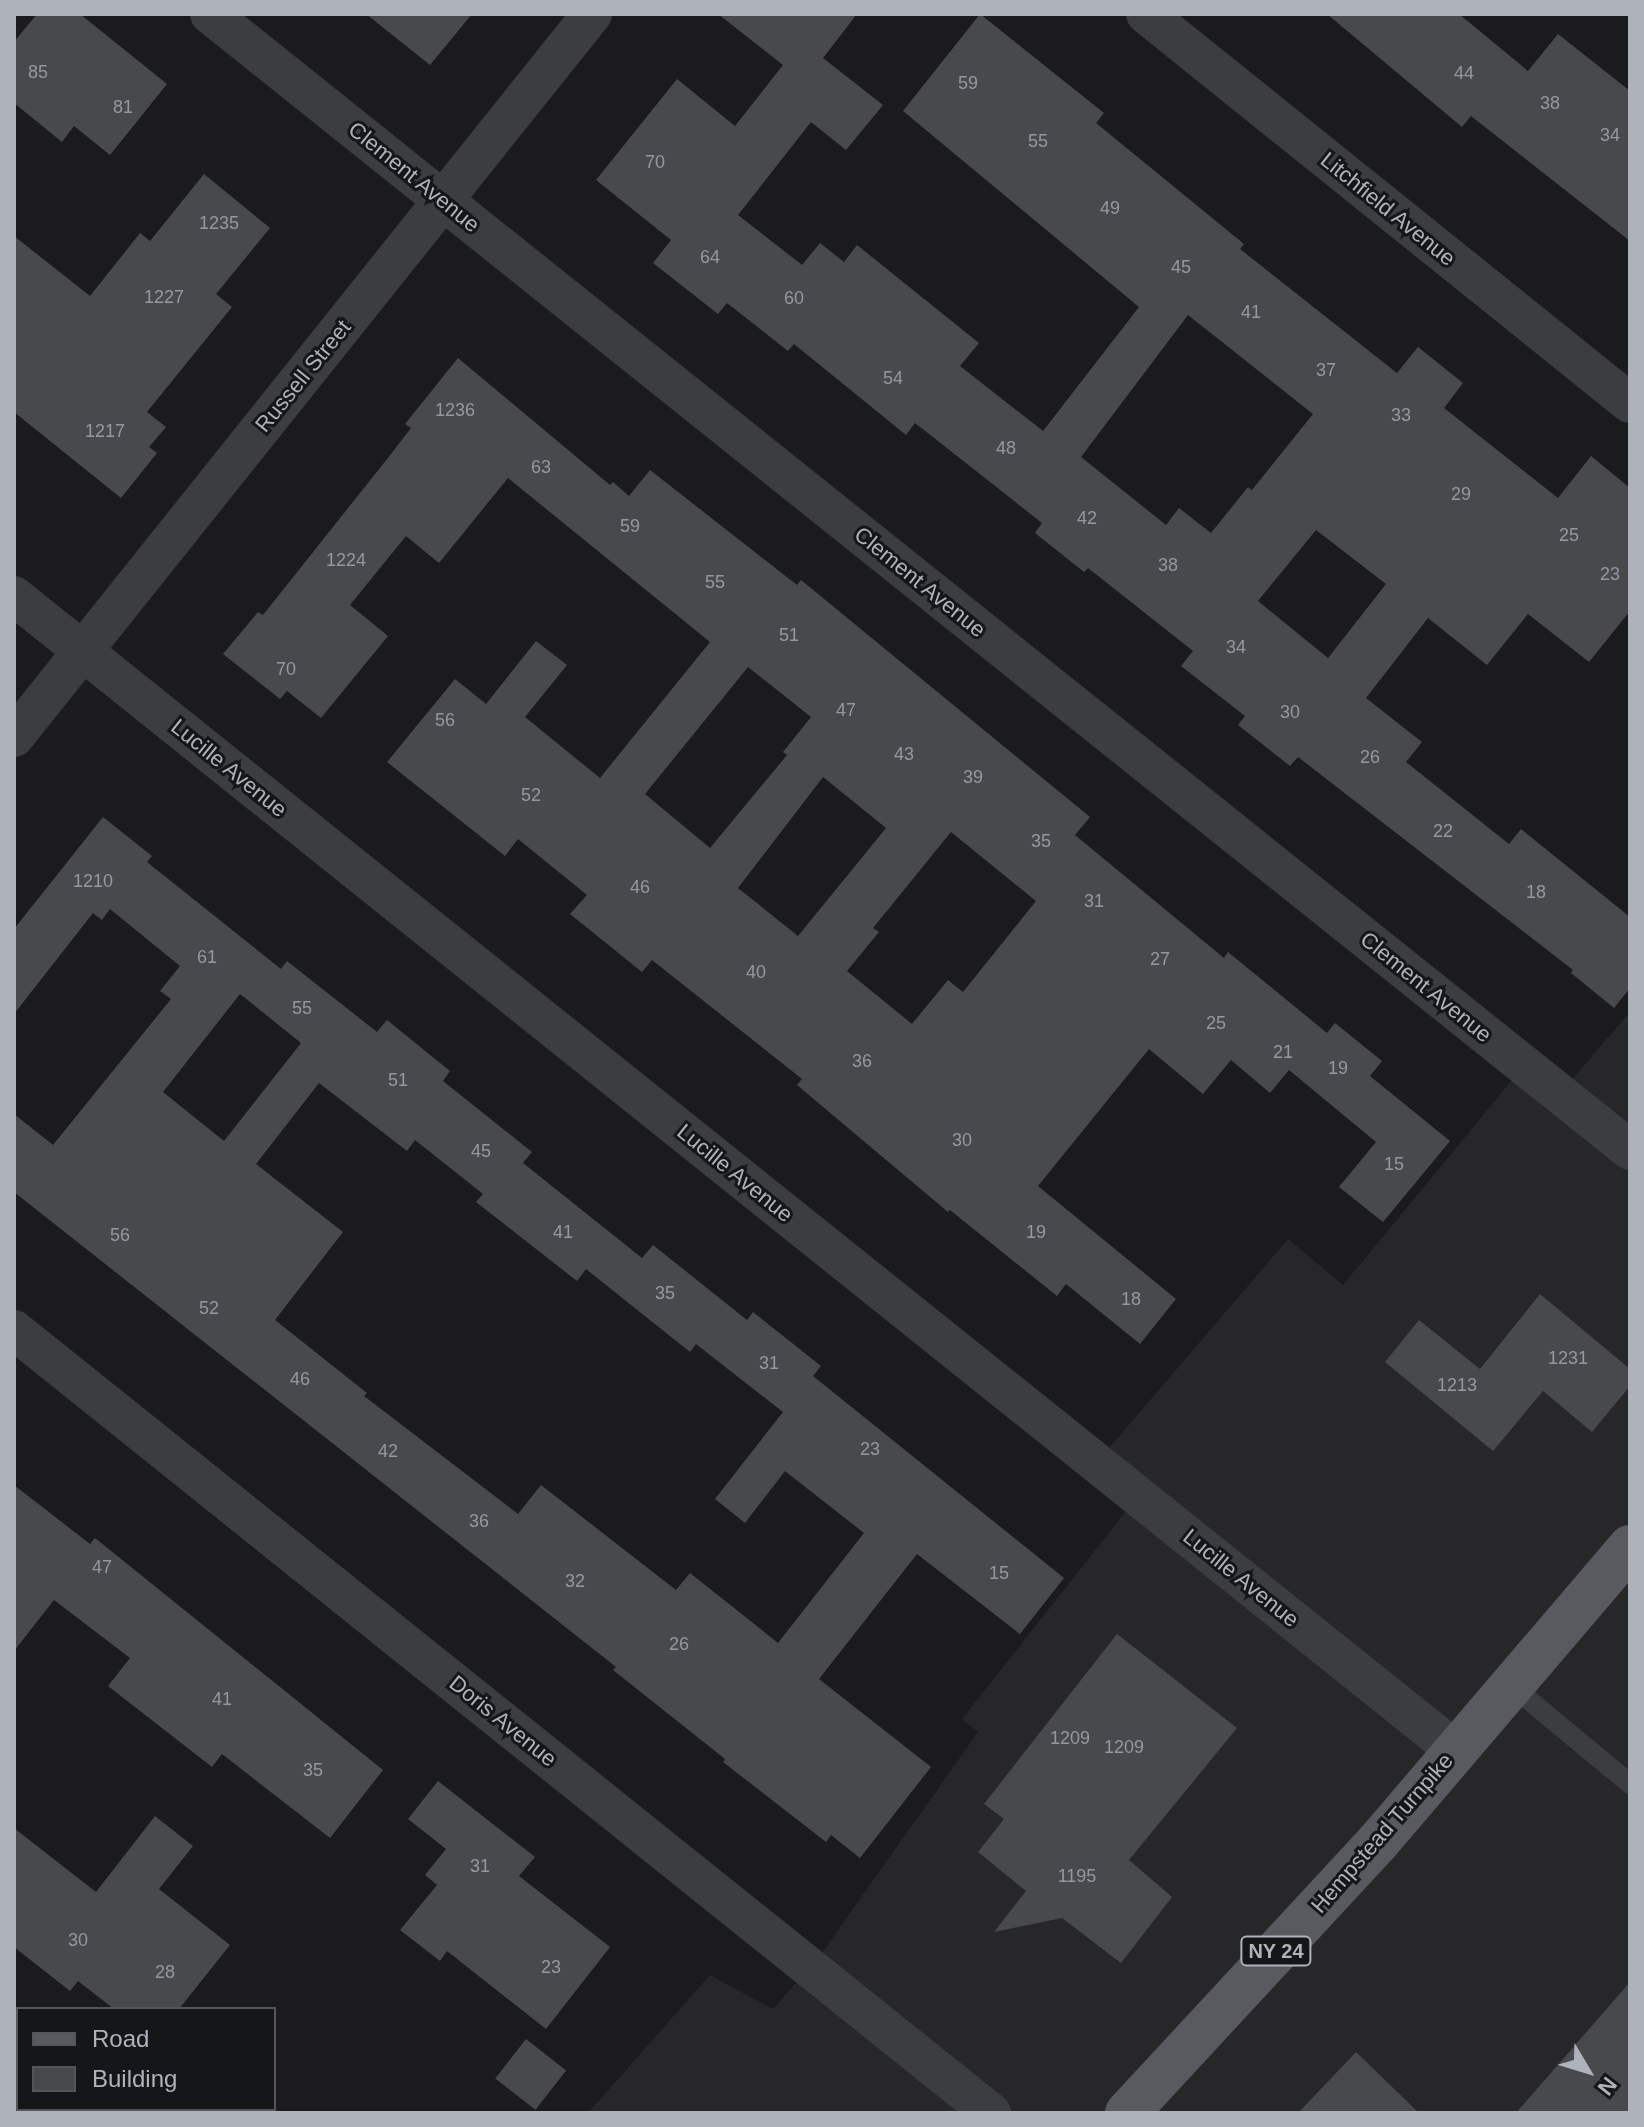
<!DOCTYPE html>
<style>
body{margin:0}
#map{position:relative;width:1644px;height:2127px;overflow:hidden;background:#1b1b1d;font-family:Helvetica,sans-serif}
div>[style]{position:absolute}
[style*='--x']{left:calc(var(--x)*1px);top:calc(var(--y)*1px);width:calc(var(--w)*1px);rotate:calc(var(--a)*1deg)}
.built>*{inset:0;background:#27272a}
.building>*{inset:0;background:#48494d;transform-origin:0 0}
.service>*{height:20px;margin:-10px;padding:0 10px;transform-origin:10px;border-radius:10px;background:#3c3d41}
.minor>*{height:40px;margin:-20px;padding:0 20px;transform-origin:20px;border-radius:20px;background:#3c3d41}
.primary>*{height:44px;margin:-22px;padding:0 22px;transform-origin:22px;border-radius:22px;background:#585a60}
span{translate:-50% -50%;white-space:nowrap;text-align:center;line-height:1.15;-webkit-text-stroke:6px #151618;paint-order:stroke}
.number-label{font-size:18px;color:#9498a0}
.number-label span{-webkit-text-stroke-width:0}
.shield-label span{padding:2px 6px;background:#151618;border:2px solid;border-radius:6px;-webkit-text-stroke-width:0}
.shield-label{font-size:20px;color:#aeb3bb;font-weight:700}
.street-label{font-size:22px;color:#aeb3bb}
.frame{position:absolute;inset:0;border:16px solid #aeb3bb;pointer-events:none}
.legend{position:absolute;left:16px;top:2007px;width:260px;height:104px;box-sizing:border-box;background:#151618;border:2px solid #525559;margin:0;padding:10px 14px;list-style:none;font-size:24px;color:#aeb3bb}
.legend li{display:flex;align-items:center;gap:16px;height:40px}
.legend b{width:40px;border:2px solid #525559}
.north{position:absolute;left:1548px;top:2031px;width:80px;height:80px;-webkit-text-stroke:6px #151618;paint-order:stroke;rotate:128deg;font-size:22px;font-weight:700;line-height:32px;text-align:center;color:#aeb3bb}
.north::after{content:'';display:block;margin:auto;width:28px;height:36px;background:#aeb3bb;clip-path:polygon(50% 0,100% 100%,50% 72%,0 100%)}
</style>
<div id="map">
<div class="built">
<i style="clip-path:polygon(1630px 1012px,1630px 2113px,588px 2113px,710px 1975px,773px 2009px,821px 1954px,978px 1732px,962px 1719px,1131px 1505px,1092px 1468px,1288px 1239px,1343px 1285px,1517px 1074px,1555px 1099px)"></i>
</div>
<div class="building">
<i style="clip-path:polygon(37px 14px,80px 14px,167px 84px,110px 155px,74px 126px,62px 142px,14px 103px,14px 42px)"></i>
<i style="clip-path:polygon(366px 14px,472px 14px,430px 65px)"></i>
<i style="clip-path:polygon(evenodd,718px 14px,857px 14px,823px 58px,883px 105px,846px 150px,811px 122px,738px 215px,802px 265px,820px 243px,844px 262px,857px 245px,979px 343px,960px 366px,1043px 431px,1139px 307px,903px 111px,980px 14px,1104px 113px,1096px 123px,1244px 244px,1240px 249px,1397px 373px,1418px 347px,1463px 383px,1444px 408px,1558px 498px,1591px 456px,1630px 488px,1630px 611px,1589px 662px,1528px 614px,1487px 665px,1428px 618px,1366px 698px,1422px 742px,1406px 762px,1509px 844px,1521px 829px,1630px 917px,1630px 988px,1614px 1008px,1571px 973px,1573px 970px,1298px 757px,1290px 766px,1238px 725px,1245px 716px,1181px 666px,1193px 651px,1088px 568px,1084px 572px,1035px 533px,1042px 523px,915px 423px,906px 435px,794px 344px,788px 351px,727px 303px,718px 314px,653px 263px,671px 240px,596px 180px,677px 79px,735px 126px,783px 65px,718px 14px,1188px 315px,1313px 414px,1252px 490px,1248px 487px,1211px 533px,1179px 508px,1166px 525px,1081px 457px,1188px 315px,718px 14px,1316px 530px,1386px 584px,1328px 658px,1258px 601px,1316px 530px)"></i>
<i style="clip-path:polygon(1327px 14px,1459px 14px,1528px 71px,1558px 34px,1630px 91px,1630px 241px,1471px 116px,1462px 127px)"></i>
<i style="clip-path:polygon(204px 174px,270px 228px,216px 294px,232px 307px,147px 412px,166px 427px,149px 447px,157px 453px,121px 498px,14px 412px,14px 236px,90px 296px,140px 233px,150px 241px)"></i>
<i style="clip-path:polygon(evenodd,458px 358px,610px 485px,613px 482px,629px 496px,650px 470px,797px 585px,801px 580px,1090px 817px,1075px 835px,1224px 958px,1228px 952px,1327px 1033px,1335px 1023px,1382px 1061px,1370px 1076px,1450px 1141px,1383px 1222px,1339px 1187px,1376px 1142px,1289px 1070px,1270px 1093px,1231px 1060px,1203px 1094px,1149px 1049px,1038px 1186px,1176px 1299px,1140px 1344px,1066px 1284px,1057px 1296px,950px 1210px,948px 1212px,797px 1085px,802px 1079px,652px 960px,642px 972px,570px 914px,587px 895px,518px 839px,505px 856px,387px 762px,455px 679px,486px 704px,536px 641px,567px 665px,525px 717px,600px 778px,710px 642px,508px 478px,439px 563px,406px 536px,350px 605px,388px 636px,321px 718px,287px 691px,280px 699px,223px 654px,258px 612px,263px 615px,391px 454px,411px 428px,405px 424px,458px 358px,748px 667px,811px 717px,783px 752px,787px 755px,710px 848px,645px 794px,748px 667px,458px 358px,823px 777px,886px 828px,798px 936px,738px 888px,823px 777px,458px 358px,951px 832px,1036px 901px,963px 992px,948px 980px,912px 1024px,847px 971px,879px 932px,873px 928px,951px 832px)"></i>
<i style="clip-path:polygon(evenodd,103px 817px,152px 856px,147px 862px,281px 969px,287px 961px,377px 1032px,387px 1020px,450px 1071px,443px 1081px,532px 1152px,523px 1163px,642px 1258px,653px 1245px,747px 1320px,753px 1312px,821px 1366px,813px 1376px,1064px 1578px,1020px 1634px,917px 1554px,819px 1679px,931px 1767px,860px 1858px,831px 1835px,826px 1842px,723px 1762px,725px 1759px,613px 1670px,616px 1667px,14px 1192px,14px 1114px,53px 1145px,171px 999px,160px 991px,180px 966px,110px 909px,102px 920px,93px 913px,14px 1014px,14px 929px,103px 817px,240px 994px,301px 1043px,224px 1141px,163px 1092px,240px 994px,103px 817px,319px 1083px,407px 1151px,415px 1140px,483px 1194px,476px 1202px,577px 1281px,586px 1269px,690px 1352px,696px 1344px,783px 1412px,715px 1499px,745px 1523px,785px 1471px,864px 1533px,778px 1643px,690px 1573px,676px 1590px,541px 1485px,518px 1514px,364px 1396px,367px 1393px,275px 1320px,343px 1232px,256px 1164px,319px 1083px)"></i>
<i style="clip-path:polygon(1540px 1294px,1630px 1369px,1630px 1386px,1592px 1432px,1543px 1391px,1493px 1451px,1385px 1362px,1419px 1320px,1480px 1369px)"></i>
<i style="clip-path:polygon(14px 1485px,90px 1544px,95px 1538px,383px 1770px,330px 1838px,222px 1754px,212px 1767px,108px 1686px,130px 1658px,54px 1600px,14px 1651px)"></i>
<i style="clip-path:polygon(1117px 1634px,1237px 1728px,1129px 1860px,1172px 1897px,1121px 1963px,1062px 1918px,994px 1932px,1026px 1891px,978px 1852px,1004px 1819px,984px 1804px)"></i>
<i style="clip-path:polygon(438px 1781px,535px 1857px,519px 1876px,610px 1947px,546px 2029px,447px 1951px,440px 1961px,400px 1930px,437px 1885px,425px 1875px,446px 1849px,408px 1819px)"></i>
<i style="clip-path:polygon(155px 1816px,193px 1846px,159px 1889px,230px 1945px,179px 2009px,114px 2009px,78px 1981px,70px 1991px,14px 1947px,14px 1828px,96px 1892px)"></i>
<i style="clip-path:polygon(1630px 1982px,1630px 2113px,1516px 2113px)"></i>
<i style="left:526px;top:2039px;width:51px;height:50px;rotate:38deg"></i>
<i style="clip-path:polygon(1356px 2052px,1419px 2113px,1298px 2113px)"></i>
</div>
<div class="service">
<i style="--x:1512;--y:1686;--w:153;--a:39.7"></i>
</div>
<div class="minor">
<i style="--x:210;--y:14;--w:1818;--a:38.66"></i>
<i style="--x:1146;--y:14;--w:621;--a:38.79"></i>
<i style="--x:14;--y:596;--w:1846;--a:38.69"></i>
<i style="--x:14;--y:737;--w:926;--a:-51.36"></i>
<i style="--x:14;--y:1330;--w:1252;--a:38.71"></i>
<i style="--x:14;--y:2069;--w:5;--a:37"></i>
<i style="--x:64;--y:2109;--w:6;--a:39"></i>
</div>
<div class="primary">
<i style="--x:1127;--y:2113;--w:369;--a:-47.2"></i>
<i style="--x:1378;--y:1842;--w:388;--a:-49.5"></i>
</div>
<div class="number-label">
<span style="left:38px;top:72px">85</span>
<span style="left:1464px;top:73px">44</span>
<span style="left:968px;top:83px">59</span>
<span style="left:1550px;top:103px">38</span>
<span style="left:123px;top:107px">81</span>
<span style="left:1610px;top:135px">34</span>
<span style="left:1038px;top:141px">55</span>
<span style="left:655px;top:162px">70</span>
<span style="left:1110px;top:208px">49</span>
<span style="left:219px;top:223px">1235</span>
<span style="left:710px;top:257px">64</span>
<span style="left:1181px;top:267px">45</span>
<span style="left:164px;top:297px">1227</span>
<span style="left:794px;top:298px">60</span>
<span style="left:1251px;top:312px">41</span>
<span style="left:1326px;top:370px">37</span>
<span style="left:893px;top:378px">54</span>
<span style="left:455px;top:410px">1236</span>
<span style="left:1401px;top:415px">33</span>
<span style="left:105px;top:431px">1217</span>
<span style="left:1006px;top:448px">48</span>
<span style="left:541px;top:467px">63</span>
<span style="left:1461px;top:494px">29</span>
<span style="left:1087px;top:518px">42</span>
<span style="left:630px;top:526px">59</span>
<span style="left:1569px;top:535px">25</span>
<span style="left:346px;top:560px">1224</span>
<span style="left:1168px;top:565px">38</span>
<span style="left:1610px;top:574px">23</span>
<span style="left:715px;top:582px">55</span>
<span style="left:789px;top:635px">51</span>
<span style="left:1236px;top:647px">34</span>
<span style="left:286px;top:669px">70</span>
<span style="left:846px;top:710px">47</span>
<span style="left:1290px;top:712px">30</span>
<span style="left:445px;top:720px">56</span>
<span style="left:904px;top:754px">43</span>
<span style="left:1370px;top:757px">26</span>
<span style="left:973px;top:777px">39</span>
<span style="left:531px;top:795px">52</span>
<span style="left:1443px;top:831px">22</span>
<span style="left:1041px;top:841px">35</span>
<span style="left:93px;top:881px">1210</span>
<span style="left:640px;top:887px">46</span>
<span style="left:1536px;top:892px">18</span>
<span style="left:1094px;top:901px">31</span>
<span style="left:207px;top:957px">61</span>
<span style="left:1160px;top:959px">27</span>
<span style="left:756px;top:972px">40</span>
<span style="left:302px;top:1008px">55</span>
<span style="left:1216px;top:1023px">25</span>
<span style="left:1283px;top:1052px">21</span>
<span style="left:862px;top:1061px">36</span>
<span style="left:1338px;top:1068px">19</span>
<span style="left:398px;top:1080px">51</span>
<span style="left:962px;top:1140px">30</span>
<span style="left:481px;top:1151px">45</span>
<span style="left:1394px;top:1164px">15</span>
<span style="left:563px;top:1232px">41</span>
<span style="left:1036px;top:1232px">19</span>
<span style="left:120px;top:1235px">56</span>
<span style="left:665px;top:1293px">35</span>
<span style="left:1131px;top:1299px">18</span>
<span style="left:209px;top:1308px">52</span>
<span style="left:1568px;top:1358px">1231</span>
<span style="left:769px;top:1363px">31</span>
<span style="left:300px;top:1379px">46</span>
<span style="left:1457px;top:1385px">1213</span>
<span style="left:870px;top:1449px">23</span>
<span style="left:388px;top:1451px">42</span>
<span style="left:479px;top:1521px">36</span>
<span style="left:102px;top:1567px">47</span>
<span style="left:999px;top:1573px">15</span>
<span style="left:575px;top:1581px">32</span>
<span style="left:679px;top:1644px">26</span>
<span style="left:222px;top:1699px">41</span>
<span style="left:1070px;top:1738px">1209</span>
<span style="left:1124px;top:1747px">1209</span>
<span style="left:313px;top:1770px">35</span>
<span style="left:480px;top:1866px">31</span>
<span style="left:1077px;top:1876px">1195</span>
<span style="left:78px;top:1940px">30</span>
<span style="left:551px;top:1967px">23</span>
<span style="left:165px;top:1972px">28</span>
</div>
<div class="shield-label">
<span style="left:1276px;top:1951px">NY 24</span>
</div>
<div class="street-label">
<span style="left:414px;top:177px;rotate:39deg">Clement Avenue</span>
<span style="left:1388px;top:209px;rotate:39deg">Litchfield Avenue</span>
<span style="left:303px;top:376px;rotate:-51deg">Russell Street</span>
<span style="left:920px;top:582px;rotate:39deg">Clement Avenue</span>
<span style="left:229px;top:768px;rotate:39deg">Lucille Avenue</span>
<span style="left:1426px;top:987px;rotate:39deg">Clement Avenue</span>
<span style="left:735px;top:1173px;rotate:39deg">Lucille Avenue</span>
<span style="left:1241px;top:1578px;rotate:39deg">Lucille Avenue</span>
<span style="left:503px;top:1721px;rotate:39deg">Doris Avenue</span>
<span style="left:1382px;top:1833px;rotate:-49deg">Hempstead Turnpike</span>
</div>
<div class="frame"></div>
<ul class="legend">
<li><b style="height:10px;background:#585a60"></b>Road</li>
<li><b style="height:22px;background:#48494d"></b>Building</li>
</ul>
<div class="north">N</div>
</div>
